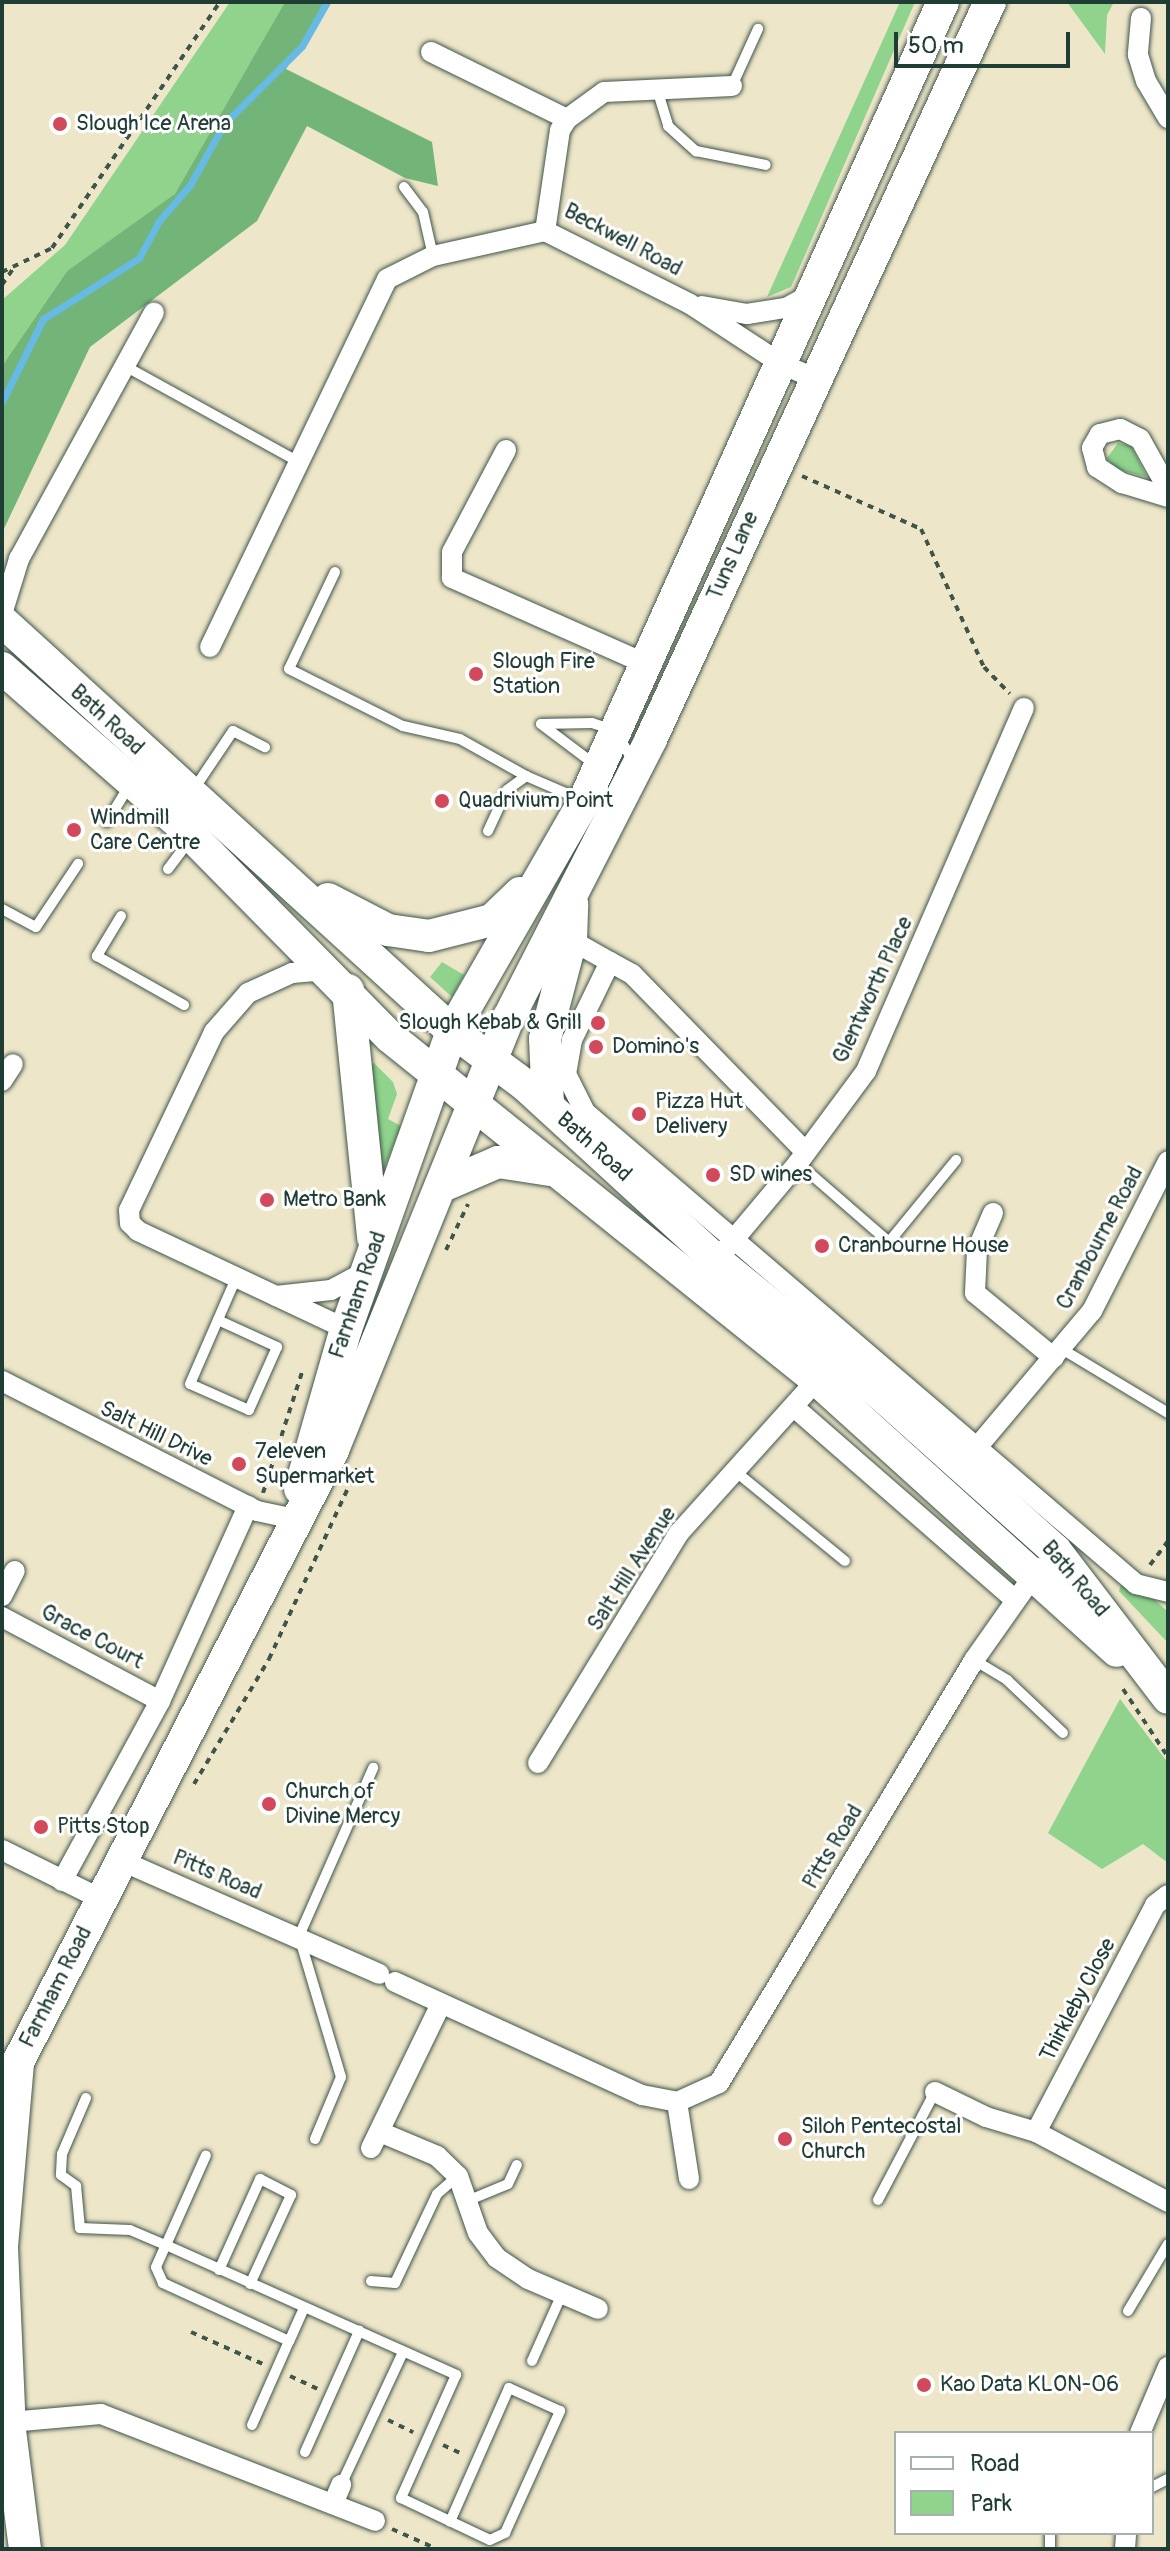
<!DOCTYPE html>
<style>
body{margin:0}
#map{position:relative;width:1170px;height:2551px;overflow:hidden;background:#eee6c9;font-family:Pangolin,sans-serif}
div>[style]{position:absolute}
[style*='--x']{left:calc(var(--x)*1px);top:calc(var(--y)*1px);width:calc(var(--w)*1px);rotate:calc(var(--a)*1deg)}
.green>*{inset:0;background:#8fd38c}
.forest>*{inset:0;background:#73b578}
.stream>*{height:7px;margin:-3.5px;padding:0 3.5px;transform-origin:3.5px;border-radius:3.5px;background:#67bae3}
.path>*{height:4px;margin-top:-2px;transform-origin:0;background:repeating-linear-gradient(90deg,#3e564a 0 6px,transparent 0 12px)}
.roads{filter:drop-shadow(0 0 2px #3e564a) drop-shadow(0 0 2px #3e564a)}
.service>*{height:10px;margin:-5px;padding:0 5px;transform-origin:5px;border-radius:5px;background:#fff}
.minor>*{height:20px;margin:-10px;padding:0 10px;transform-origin:10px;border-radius:10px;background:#fff}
.primary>*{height:32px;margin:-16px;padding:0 16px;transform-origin:16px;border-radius:16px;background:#fff}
.dots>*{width:22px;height:22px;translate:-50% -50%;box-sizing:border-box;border:4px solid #fff;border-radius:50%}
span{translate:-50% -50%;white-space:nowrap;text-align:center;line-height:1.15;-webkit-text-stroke:6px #fff;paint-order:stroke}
.poi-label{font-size:22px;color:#1f3d34}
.left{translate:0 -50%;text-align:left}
.right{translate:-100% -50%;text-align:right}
.street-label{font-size:22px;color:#1f3d34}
.frame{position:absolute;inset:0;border:4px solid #1f3d34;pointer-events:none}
.legend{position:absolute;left:894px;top:2431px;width:260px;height:104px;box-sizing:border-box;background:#fff;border:2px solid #a5b1ae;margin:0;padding:10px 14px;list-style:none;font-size:24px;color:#1f3d34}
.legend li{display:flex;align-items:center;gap:16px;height:40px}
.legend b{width:40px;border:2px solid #a5b1ae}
.scale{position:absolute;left:894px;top:32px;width:176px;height:36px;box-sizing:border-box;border:4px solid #1f3d34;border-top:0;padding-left:10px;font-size:24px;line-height:28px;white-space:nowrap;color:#1f3d34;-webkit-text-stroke:6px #fff;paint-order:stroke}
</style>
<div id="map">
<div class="green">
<i style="clip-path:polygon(230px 2px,285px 2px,175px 195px,67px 271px,2px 366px,2px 300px,65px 245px)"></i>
<i style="clip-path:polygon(900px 2px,915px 2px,791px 287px,767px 297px)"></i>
<i style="clip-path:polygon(1067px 2px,1114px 2px,1107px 15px,1105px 54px)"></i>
<i style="clip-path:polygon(1118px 443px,1131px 446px,1147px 477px,1116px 469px,1107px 458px)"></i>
<i style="clip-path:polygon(442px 962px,464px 975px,452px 997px,430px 977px)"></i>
<i style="clip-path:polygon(374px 1063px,393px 1082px,397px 1094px,388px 1119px,401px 1126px,382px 1173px,369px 1065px)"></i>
<i style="clip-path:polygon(1121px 1585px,1153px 1598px,1168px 1612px,1168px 1643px,1119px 1591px)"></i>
<i style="clip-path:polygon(1120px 1699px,1168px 1763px,1168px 1863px,1143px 1844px,1102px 1869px,1048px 1833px)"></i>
</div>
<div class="forest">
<i style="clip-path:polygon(285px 2px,329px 2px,286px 69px,432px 142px,438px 186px,405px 178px,307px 126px,257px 221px,90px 347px,2px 533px,2px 366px,67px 271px,175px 194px)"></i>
</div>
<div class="stream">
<i style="--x:2;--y:402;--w:93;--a:-63.7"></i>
<i style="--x:43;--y:319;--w:114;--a:-32.4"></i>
<i style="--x:139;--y:258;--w:42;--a:-61.6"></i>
<i style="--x:159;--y:221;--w:48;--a:-49.3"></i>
<i style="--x:190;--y:185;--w:70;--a:-60.9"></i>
<i style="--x:224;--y:124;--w:110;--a:-45"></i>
<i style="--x:302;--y:46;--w:51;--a:-60.4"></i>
</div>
<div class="path">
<i style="--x:2;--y:272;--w:55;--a:-25.6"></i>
<i style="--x:52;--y:248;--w:298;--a:-55.7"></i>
<i style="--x:2;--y:285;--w:22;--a:-56"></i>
<i style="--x:802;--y:476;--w:130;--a:24"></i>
<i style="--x:921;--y:529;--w:152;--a:65.5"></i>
<i style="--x:984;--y:667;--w:37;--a:46"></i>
<i style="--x:446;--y:1250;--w:51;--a:-64.4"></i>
<i style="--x:263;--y:1493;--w:127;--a:-72.1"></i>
<i style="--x:1150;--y:1565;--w:30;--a:-53"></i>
<i style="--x:1123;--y:1689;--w:82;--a:56.5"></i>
<i style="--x:194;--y:1784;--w:146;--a:-59"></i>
<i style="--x:269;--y:1659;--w:213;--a:-65.2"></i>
<i style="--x:191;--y:2332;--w:79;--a:24"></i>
<i style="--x:290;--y:2376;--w:31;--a:25"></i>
<i style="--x:388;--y:2420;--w:28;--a:26"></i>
<i style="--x:443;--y:2445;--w:23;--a:25"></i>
<i style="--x:392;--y:2529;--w:49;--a:24"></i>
</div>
<div class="roads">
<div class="service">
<i style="--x:732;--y:86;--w:63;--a:-65.5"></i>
<i style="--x:657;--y:89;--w:39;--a:73"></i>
<i style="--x:668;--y:126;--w:38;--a:42"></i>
<i style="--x:696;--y:151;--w:71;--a:11.3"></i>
<i style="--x:404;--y:187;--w:31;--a:53"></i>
<i style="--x:423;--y:212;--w:45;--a:77.2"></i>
<i style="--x:125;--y:366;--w:199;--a:28.9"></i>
<i style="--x:335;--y:572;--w:107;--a:115.4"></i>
<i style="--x:289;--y:669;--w:127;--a:26.6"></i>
<i style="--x:403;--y:726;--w:58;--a:12.8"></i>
<i style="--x:460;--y:739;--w:76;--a:29.3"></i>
<i style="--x:541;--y:724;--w:66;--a:37"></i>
<i style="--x:541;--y:724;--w:51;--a:-1.1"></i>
<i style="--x:592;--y:723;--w:25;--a:18"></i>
<i style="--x:616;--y:731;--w:33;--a:61"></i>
<i style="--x:194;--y:789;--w:70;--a:-56.1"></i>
<i style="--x:233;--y:731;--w:36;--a:27"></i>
<i style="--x:107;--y:822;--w:42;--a:-58.6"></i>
<i style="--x:488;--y:831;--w:45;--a:-65.1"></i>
<i style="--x:507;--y:790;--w:24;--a:-36"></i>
<i style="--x:526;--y:776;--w:61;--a:23.2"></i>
<i style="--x:168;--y:869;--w:35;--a:-53"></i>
<i style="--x:2;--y:909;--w:38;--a:28"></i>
<i style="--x:36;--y:927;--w:76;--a:-56.3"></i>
<i style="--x:121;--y:916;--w:47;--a:121"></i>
<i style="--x:97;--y:956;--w:100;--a:29.4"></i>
<i style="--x:798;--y:1163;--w:121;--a:41"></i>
<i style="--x:889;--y:1242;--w:106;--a:-50.7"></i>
<i style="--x:218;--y:1320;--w:65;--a:24.6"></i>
<i style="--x:277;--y:1347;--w:69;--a:114"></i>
<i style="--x:249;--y:1410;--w:64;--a:-156.2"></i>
<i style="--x:190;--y:1384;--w:116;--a:-66.5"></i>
<i style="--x:1062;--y:1349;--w:124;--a:31.1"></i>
<i style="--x:735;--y:1471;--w:142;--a:39.3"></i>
<i style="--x:974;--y:1660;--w:39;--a:31"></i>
<i style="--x:1007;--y:1680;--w:77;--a:43.4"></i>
<i style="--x:86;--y:2098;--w:61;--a:113.2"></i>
<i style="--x:62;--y:2154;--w:21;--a:93"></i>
<i style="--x:61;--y:2175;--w:19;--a:36"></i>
<i style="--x:76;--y:2186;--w:42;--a:84.6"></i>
<i style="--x:80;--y:2228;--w:50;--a:2.3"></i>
<i style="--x:130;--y:2230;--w:39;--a:23"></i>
<i style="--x:166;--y:2245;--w:98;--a:-66"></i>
<i style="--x:315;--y:2139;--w:67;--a:-67.2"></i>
<i style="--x:341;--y:2077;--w:147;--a:-106.6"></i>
<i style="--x:299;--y:1936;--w:184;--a:-66.2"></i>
<i style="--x:878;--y:2200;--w:122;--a:-62.2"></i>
<i style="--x:467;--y:2201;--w:44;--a:-22.5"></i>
<i style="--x:508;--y:2184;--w:21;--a:-65"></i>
<i style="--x:219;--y:2270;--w:100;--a:-65.7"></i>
<i style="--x:260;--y:2179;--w:35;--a:27"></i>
<i style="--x:291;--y:2195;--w:98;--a:114.7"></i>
<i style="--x:371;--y:2281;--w:24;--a:5"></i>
<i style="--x:395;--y:2283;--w:98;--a:-64.7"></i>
<i style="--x:437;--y:2194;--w:28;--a:-41"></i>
<i style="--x:304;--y:2308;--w:36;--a:114"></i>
<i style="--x:289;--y:2341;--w:139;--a:-155.3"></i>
<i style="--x:163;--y:2283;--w:17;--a:-114"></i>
<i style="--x:156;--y:2267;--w:24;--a:-66"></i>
<i style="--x:166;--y:2245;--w:318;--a:24.1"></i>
<i style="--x:456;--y:2375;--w:135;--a:114.1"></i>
<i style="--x:401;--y:2498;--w:98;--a:25.3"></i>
<i style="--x:490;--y:2540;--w:17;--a:-25"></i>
<i style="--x:505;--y:2533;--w:134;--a:-65.7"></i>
<i style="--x:560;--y:2411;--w:56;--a:-155.7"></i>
<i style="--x:509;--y:2388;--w:146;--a:113.8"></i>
<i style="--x:1128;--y:2311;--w:78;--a:-59.2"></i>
<i style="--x:532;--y:2361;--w:73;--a:-65.9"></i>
<i style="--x:252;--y:2425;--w:92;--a:-66.2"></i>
<i style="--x:305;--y:2452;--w:133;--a:-65.9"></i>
<i style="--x:341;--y:2485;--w:147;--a:-65"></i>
<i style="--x:1152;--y:2487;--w:18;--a:-27"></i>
<i style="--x:1050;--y:2533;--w:16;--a:90"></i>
</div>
<div class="minor">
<i style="--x:1141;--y:18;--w:37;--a:95"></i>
<i style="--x:1138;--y:55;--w:27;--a:73"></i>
<i style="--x:1146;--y:81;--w:43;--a:59.3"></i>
<i style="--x:431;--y:52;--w:152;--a:26.2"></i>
<i style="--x:732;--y:86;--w:128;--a:177.3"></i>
<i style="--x:604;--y:92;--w:46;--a:143.9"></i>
<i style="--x:567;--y:119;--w:13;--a:122"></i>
<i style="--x:560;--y:130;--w:102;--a:98.4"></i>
<i style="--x:545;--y:231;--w:162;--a:26.7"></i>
<i style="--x:690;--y:304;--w:108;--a:33.2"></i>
<i style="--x:780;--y:363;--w:37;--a:24"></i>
<i style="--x:702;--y:306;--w:46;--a:10.1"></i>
<i style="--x:747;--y:314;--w:39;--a:-9"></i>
<i style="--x:786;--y:308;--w:26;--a:-29"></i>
<i style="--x:506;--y:450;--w:115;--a:117.9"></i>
<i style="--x:452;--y:552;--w:26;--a:90"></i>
<i style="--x:452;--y:578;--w:212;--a:23.9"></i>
<i style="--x:1168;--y:489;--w:57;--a:-119.2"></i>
<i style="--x:1140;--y:439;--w:22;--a:-153"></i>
<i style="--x:1120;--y:429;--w:21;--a:166"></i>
<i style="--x:1100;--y:434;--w:16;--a:120"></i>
<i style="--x:1092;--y:448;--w:20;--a:75"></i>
<i style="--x:1097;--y:467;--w:30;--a:33"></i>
<i style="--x:1122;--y:483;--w:48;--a:16.9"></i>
<i style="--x:2;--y:614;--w:58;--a:-72.8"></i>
<i style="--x:19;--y:559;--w:281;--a:-61.3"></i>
<i style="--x:210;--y:647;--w:408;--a:-64.3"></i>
<i style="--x:387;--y:279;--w:51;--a:-26.6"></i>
<i style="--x:433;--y:256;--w:115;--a:-12.6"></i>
<i style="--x:571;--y:940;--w:45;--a:29.4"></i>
<i style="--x:610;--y:962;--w:87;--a:116"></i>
<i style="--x:572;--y:1040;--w:35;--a:100"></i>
<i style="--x:566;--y:1074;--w:42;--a:63.4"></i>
<i style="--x:585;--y:1112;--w:726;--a:40.58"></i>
<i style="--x:1136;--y:1584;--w:33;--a:14"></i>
<i style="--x:610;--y:962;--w:25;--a:29"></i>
<i style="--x:632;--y:974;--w:248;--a:45.7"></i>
<i style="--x:326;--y:970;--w:34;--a:175"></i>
<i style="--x:292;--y:973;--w:48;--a:155.6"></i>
<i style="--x:248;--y:993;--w:52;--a:131.1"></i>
<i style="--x:214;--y:1032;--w:197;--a:115.5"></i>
<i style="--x:129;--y:1210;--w:13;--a:86"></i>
<i style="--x:130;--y:1223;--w:11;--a:45"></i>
<i style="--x:138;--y:1231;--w:230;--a:25.2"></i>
<i style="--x:2;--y:1081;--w:20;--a:-57"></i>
<i style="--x:993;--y:1213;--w:40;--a:113.4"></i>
<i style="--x:977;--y:1250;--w:43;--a:92.7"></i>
<i style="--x:975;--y:1293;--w:102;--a:39.4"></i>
<i style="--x:725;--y:1250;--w:114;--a:-50"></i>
<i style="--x:798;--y:1163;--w:114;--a:-53.5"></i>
<i style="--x:866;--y:1071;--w:396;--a:-66.5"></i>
<i style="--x:276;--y:1296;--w:55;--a:-6.2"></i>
<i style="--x:331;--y:1290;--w:38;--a:-28"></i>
<i style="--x:2;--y:1381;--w:286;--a:27"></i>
<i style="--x:257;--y:1511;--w:38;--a:12"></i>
<i style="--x:794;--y:1407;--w:291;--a:41.1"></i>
<i style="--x:979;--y:1445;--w:175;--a:-49.9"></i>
<i style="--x:1092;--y:1311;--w:168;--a:-63.1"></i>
<i style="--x:2;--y:1596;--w:28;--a:-63"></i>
<i style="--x:2;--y:1617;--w:179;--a:28"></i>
<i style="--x:538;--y:1763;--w:270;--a:-58.5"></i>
<i style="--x:679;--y:1533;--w:206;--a:-48"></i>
<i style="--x:2;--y:1850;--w:110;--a:26.3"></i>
<i style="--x:122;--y:1861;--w:281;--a:23.7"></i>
<i style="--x:62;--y:1881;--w:205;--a:-61.4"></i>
<i style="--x:160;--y:1701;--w:214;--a:-65.7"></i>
<i style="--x:395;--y:1982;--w:272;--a:24.6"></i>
<i style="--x:642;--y:2095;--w:36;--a:11"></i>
<i style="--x:677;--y:2102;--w:46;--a:-24.3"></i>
<i style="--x:719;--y:2083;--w:494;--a:-58.9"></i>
<i style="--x:974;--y:1660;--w:113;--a:-54.8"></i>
<i style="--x:935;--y:2092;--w:57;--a:26.1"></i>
<i style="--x:986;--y:2117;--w:52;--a:16.7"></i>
<i style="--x:1036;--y:2132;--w:149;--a:27.9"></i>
<i style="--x:677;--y:2102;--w:78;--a:81.1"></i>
<i style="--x:380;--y:2132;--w:62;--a:22.8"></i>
<i style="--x:437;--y:2156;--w:29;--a:44"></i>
<i style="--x:458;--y:2176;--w:60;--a:70.7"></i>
<i style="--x:478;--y:2233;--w:31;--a:53"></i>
<i style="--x:497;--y:2258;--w:37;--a:34"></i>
<i style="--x:528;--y:2279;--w:76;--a:23.2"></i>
<i style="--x:1036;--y:2132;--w:256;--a:-62.3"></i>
<i style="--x:1155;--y:1905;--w:16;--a:-38"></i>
<i style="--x:371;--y:2148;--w:160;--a:-64.1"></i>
<i style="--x:10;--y:2422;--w:91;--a:-5"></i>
<i style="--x:101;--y:2414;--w:294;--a:21.3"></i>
<i style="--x:1140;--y:2433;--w:72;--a:-67"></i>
<i style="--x:333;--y:2504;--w:21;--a:-67"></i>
<i style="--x:1125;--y:2549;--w:16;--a:-86"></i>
</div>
<div class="primary">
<i style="--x:2;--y:621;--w:609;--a:42.34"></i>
<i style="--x:452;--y:1031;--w:91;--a:36.5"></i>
<i style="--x:525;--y:1085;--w:260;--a:42.5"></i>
<i style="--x:717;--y:1261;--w:218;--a:39.2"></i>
<i style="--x:886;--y:1399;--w:227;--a:41.8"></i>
<i style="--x:1055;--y:1550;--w:186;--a:52.6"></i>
<i style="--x:2;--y:668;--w:237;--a:41.2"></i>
<i style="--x:180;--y:824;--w:299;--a:45.4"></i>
<i style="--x:390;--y:1037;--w:548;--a:38.77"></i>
<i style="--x:817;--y:1380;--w:404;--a:42.1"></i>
<i style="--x:328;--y:899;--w:68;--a:27.3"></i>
<i style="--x:388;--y:930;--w:41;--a:8.3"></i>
<i style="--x:429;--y:936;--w:65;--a:-14.3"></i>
<i style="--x:492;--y:920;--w:39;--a:-44"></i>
<i style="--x:348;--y:990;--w:249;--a:84.2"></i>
<i style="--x:548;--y:1105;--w:66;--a:-92.6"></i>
<i style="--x:545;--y:1039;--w:102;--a:-75.3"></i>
<i style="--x:571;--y:940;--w:36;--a:-88"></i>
<i style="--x:440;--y:1187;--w:63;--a:-23.3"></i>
<i style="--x:498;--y:1162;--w:54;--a:8.6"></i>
<i style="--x:300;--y:1489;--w:166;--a:-74"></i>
<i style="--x:346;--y:1329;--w:316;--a:-70.4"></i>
<i style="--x:452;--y:1031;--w:265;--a:-60.1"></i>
<i style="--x:584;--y:801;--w:876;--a:-65.81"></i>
<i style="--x:25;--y:2549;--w:119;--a:-97.2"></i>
<i style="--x:10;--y:2431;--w:185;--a:-92.5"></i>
<i style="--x:2;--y:2246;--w:185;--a:-85"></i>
<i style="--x:18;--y:2062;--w:688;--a:-62.76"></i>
<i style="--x:333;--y:1450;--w:467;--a:-67.9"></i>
<i style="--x:509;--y:1017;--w:312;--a:-62.9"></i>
<i style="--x:651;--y:739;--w:811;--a:-65.3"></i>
</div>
</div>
<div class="dots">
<i style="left:60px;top:124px;background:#d1495b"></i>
<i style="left:476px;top:674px;background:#d1495b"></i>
<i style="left:442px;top:801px;background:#d1495b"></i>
<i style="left:74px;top:830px;background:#d1495b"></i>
<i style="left:598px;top:1023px;background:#d1495b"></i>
<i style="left:596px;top:1047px;background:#d1495b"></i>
<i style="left:639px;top:1114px;background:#d1495b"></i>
<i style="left:713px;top:1175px;background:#d1495b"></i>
<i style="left:267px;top:1200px;background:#d1495b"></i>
<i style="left:822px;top:1246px;background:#d1495b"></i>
<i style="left:239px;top:1464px;background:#d1495b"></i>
<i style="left:269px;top:1804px;background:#d1495b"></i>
<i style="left:41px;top:1827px;background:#d1495b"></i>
<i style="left:785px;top:2139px;background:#d1495b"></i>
<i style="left:924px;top:2385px;background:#d1495b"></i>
</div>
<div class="poi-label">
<span class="left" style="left:76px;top:124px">Slough Ice Arena</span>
<span class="left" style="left:492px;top:674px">Slough Fire<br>Station</span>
<span class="left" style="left:458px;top:801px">Quadrivium Point</span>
<span class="left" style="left:90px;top:830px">Windmill<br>Care Centre</span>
<span class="right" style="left:582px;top:1023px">Slough Kebab &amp; Grill</span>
<span class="left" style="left:612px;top:1047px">Domino's</span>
<span class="left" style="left:655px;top:1114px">Pizza Hut<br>Delivery</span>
<span class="left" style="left:729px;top:1175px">SD wines</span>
<span class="left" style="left:283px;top:1200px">Metro Bank</span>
<span class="left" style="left:838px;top:1246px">Cranbourne House</span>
<span class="left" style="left:255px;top:1464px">7eleven<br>Supermarket</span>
<span class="left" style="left:285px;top:1804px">Church of<br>Divine Mercy</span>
<span class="left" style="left:57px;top:1827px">Pitts Stop</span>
<span class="left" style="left:801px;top:2139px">Siloh Pentecostal<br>Church</span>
<span class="left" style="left:940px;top:2385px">Kao Data KLON-06</span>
</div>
<div class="street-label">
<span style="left:623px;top:240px;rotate:28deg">Beckwell Road</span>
<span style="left:733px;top:556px;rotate:-66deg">Tuns Lane</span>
<span style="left:107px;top:720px;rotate:43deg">Bath Road</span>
<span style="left:873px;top:990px;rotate:-65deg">Glentworth Place</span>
<span style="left:594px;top:1147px;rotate:42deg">Bath Road</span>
<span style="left:1100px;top:1238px;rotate:-62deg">Cranbourne Road</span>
<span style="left:358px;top:1295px;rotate:-71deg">Farnham Road</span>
<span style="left:156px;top:1434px;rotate:26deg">Salt Hill Drive</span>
<span style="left:632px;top:1569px;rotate:-57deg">Salt Hill Avenue</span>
<span style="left:1075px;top:1579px;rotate:50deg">Bath Road</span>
<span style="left:92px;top:1637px;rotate:28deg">Grace Court</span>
<span style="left:833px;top:1847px;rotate:-59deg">Pitts Road</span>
<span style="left:217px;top:1875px;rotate:23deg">Pitts Road</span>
<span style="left:56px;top:1987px;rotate:-63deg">Farnham Road</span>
<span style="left:1078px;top:2000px;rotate:-62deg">Thirkleby Close</span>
</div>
<div class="frame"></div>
<ul class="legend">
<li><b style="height:10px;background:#fff"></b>Road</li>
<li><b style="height:22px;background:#8fd38c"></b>Park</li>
</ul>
<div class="scale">50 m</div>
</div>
